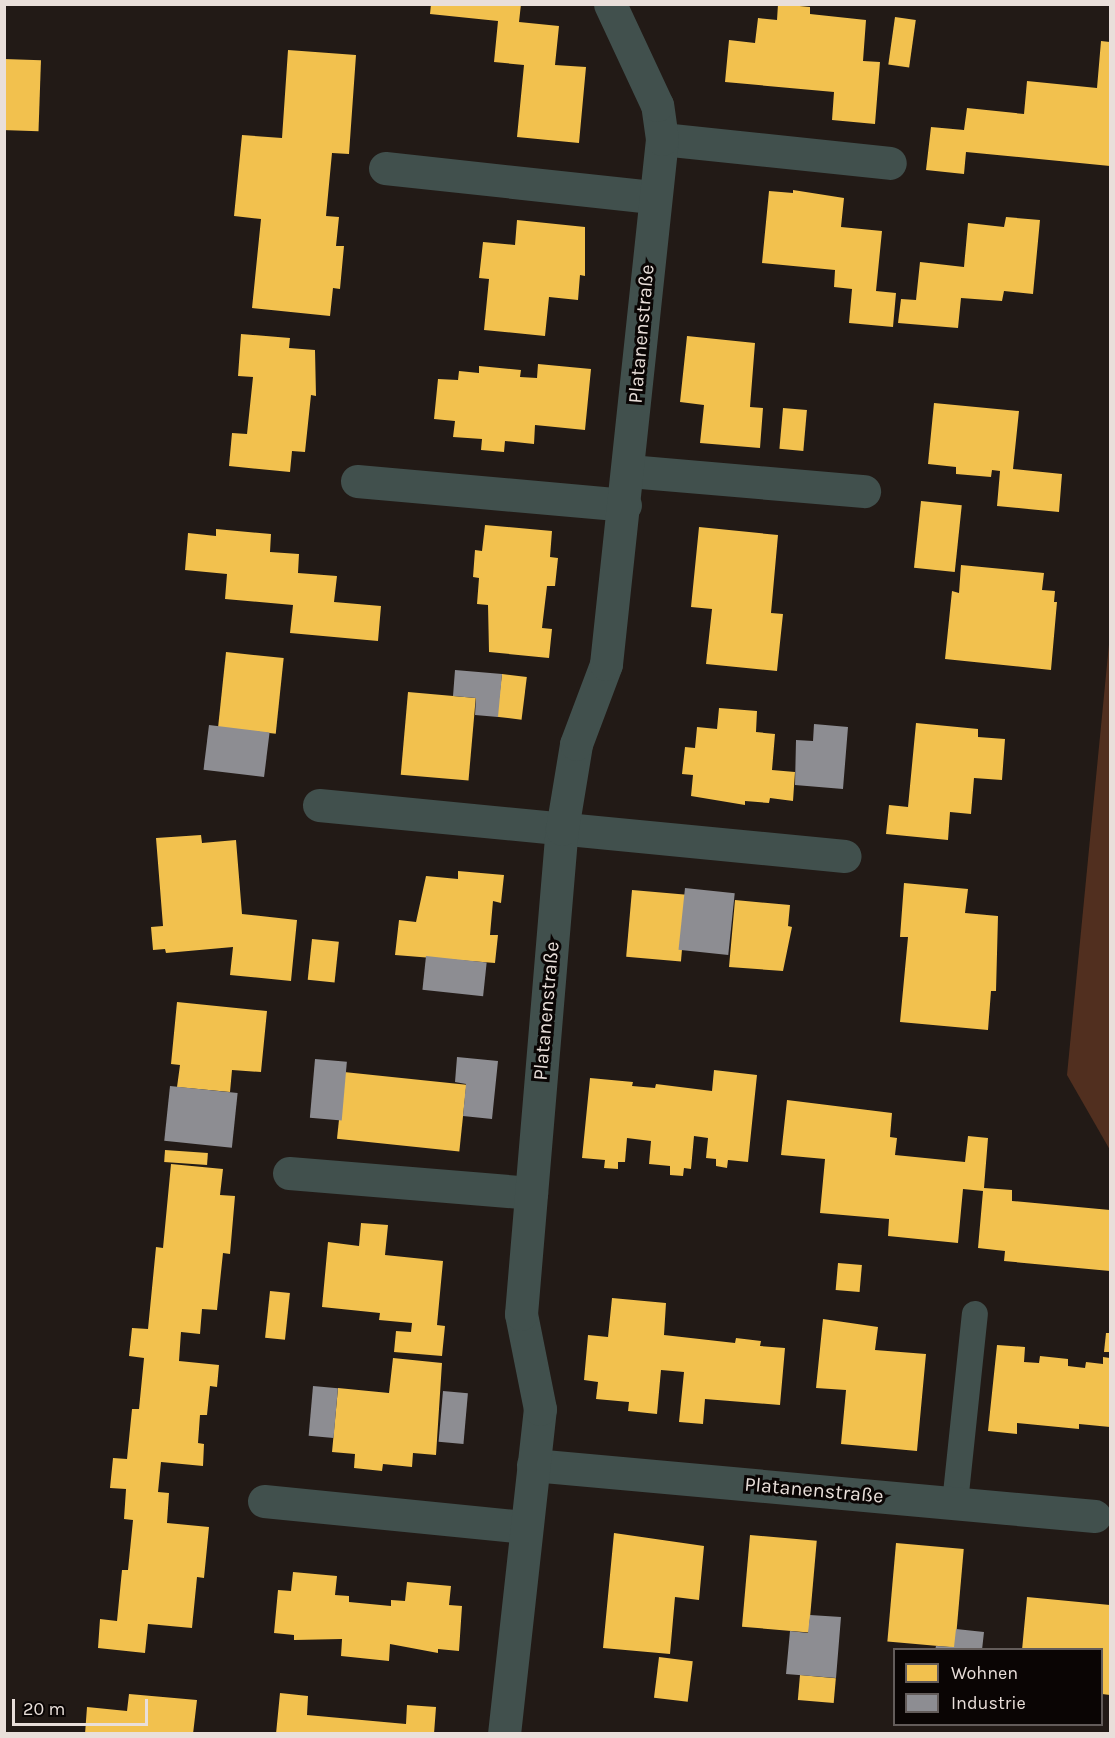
<!DOCTYPE html>
<meta charset="utf-8">
<style>
body{margin:0}
#map{position:relative;width:1115px;height:1738px;overflow:hidden;background:#221a16;font-family:Karla,sans-serif}
div>[style]{position:absolute}
[style*='--x']{left:calc(var(--x)*1px);top:calc(var(--y)*1px);width:calc(var(--w)*1px);rotate:calc(var(--a)*1deg)}
.green>*{inset:0;background:#512f1f}
.homes>*{inset:0;background:#f2c14e;transform-origin:0 0}
.industry>*{inset:0;background:#8d8d92;transform-origin:0 0}
.service>*{height:26px;margin:-13px;padding:0 13px;transform-origin:13px;border-radius:13px;background:#41504d}
.minor>*{height:33px;margin:-16.5px;padding:0 16.5px;transform-origin:16.5px;border-radius:16.5px;background:#41504d}
span{translate:-50% -50%;white-space:nowrap;text-align:center;line-height:1.15;-webkit-text-stroke:6px #0a0504;paint-order:stroke}
.street-label{font-size:20px;color:#e9dfda}
.frame{position:absolute;inset:0;border:6px solid #e9dfda;pointer-events:none}
.legend{position:absolute;left:893px;top:1648px;width:210px;height:78px;box-sizing:border-box;background:#0a0504;border:2px solid #635c5a;margin:0;padding:8px 10px;list-style:none;font-size:18px;color:#e9dfda}
.legend li{display:flex;align-items:center;gap:12px;height:30px}
.legend b{width:30px;border:2px solid #635c5a}
.scale{position:absolute;left:12px;top:1699px;width:136px;height:27px;box-sizing:border-box;border:3px solid #e9dfda;border-top:0;padding-left:8px;font-size:18px;line-height:21px;white-space:nowrap;color:#e9dfda;-webkit-text-stroke:4px #0a0504;paint-order:stroke}
</style>
<div id="map">
<div class="green">
<i style="clip-path:polygon(1110px 634px,1110px 1150px,1067px 1075px)"></i>
</div>
<div class="homes">
<i style="clip-path:polygon(431px 4px,521px 4px,519px 22px,559px 26px,555px 65px,586px 67px,579px 143px,517px 137px,524px 65px,494px 62px,498px 21px,430px 14px)"></i>
<i style="clip-path:polygon(778px 4px,810px 7px,810px 14px,866px 20px,863px 61px,880px 62px,875px 124px,832px 120px,834px 92px,725px 82px,729px 40px,755px 43px,758px 18px,777px 20px)"></i>
<i style="left:895px;top:17px;width:21px;height:48px;rotate:8deg"></i>
<i style="clip-path:polygon(1101px 41px,1110px 42px,1110px 166px,966px 152px,964px 174px,926px 170px,931px 127px,964px 130px,967px 108px,1024px 114px,1027px 81px,1097px 88px)"></i>
<i style="clip-path:polygon(288px 50px,356px 55px,349px 154px,332px 153px,326px 216px,339px 217px,336px 246px,344px 246px,340px 289px,333px 288px,330px 316px,252px 308px,261px 219px,234px 216px,242px 135px,282px 138px)"></i>
<i style="left:4px;top:59px;width:37px;height:71px;rotate:2deg"></i>
<i style="clip-path:polygon(793px 190px,844px 198px,841px 227px,882px 231px,876px 291px,896px 293px,893px 327px,849px 323px,852px 289px,834px 287px,835px 270px,762px 263px,769px 191px,793px 193px)"></i>
<i style="clip-path:polygon(1006px 217px,1040px 220px,1033px 294px,1004px 291px,1002px 301px,961px 298px,958px 328px,898px 323px,901px 299px,916px 300px,920px 262px,964px 267px,968px 223px,1004px 227px)"></i>
<i style="clip-path:polygon(517px 220px,585px 227px,585px 276px,580px 275px,578px 300px,549px 297px,545px 336px,484px 330px,489px 279px,479px 278px,483px 242px,515px 245px)"></i>
<i style="clip-path:polygon(241px 334px,290px 338px,289px 348px,315px 350px,316px 396px,311px 395px,305px 452px,292px 451px,290px 472px,229px 466px,232px 433px,247px 434px,253px 377px,238px 376px)"></i>
<i style="clip-path:polygon(687px 336px,755px 343px,750px 407px,763px 408px,760px 448px,700px 443px,704px 405px,680px 402px)"></i>
<i style="clip-path:polygon(538px 364px,591px 369px,585px 430px,535px 425px,534px 444px,505px 441px,504px 452px,481px 450px,482px 439px,453px 437px,455px 421px,434px 419px,438px 379px,458px 380px,459px 371px,479px 373px,479px 366px,521px 370px,520px 377px,537px 378px)"></i>
<i style="clip-path:polygon(934px 403px,1019px 411px,1013px 469px,1062px 474px,1059px 512px,997px 506px,1000px 471px,992px 470px,991px 477px,956px 474px,956px 467px,928px 464px)"></i>
<i style="left:783px;top:408px;width:24px;height:41px;rotate:5deg"></i>
<i style="left:921px;top:501px;width:41px;height:67px;rotate:6deg"></i>
<i style="clip-path:polygon(485px 525px,552px 531px,550px 557px,558px 558px,555px 586px,547px 586px,542px 628px,552px 629px,549px 658px,489px 652px,488px 605px,477px 604px,479px 578px,473px 577px,475px 550px,482px 551px)"></i>
<i style="clip-path:polygon(699px 527px,778px 535px,771px 613px,783px 614px,777px 671px,706px 664px,712px 609px,691px 607px)"></i>
<i style="clip-path:polygon(216px 529px,271px 534px,270px 552px,299px 554px,298px 573px,337px 576px,334px 602px,381px 606px,378px 641px,290px 633px,293px 605px,225px 599px,227px 574px,185px 570px,188px 533px,216px 536px)"></i>
<i style="clip-path:polygon(961px 565px,1044px 573px,1042px 590px,1055px 591px,1054px 602px,1057px 602px,1051px 670px,945px 659px,952px 591px,959px 593px)"></i>
<i style="left:226px;top:652px;width:58px;height:76px;rotate:6deg"></i>
<i style="left:502px;top:674px;width:25px;height:43px;rotate:7deg"></i>
<i style="left:408px;top:692px;width:68px;height:83px;rotate:5deg"></i>
<i style="clip-path:polygon(719px 708px,757px 711px,756px 732px,775px 734px,772px 770px,795px 772px,793px 801px,770px 798px,769px 803px,745px 801px,745px 805px,691px 796px,693px 775px,682px 774px,685px 747px,695px 748px,697px 727px,717px 729px)"></i>
<i style="clip-path:polygon(916px 723px,978px 729px,978px 737px,1005px 739px,1002px 780px,974px 778px,971px 814px,950px 812px,948px 840px,886px 834px,889px 805px,908px 807px)"></i>
<i style="clip-path:polygon(201px 835px,202px 843px,236px 840px,242px 914px,297px 920px,291px 981px,230px 975px,233px 947px,166px 953px,165px 949px,153px 950px,151px 927px,163px 926px,156px 838px)"></i>
<i style="clip-path:polygon(458px 871px,504px 875px,501px 903px,493px 901px,490px 935px,498px 935px,495px 963px,395px 955px,399px 920px,416px 922px,426px 876px,458px 879px)"></i>
<i style="clip-path:polygon(904px 883px,968px 889px,965px 913px,998px 916px,996px 991px,991px 991px,988px 1030px,900px 1022px,908px 937px,900px 937px)"></i>
<i style="left:632px;top:890px;width:55px;height:67px;rotate:5deg"></i>
<i style="clip-path:polygon(735px 900px,790px 905px,788px 926px,792px 927px,783px 971px,729px 967px)"></i>
<i style="left:312px;top:939px;width:27px;height:41px;rotate:6deg"></i>
<i style="clip-path:polygon(177px 1002px,267px 1011px,261px 1072px,232px 1070px,230px 1092px,177px 1087px,180px 1065px,171px 1064px)"></i>
<i style="clip-path:polygon(714px 1070px,757px 1075px,748px 1162px,728px 1160px,727px 1168px,716px 1166px,716px 1159px,706px 1158px,708px 1138px,694px 1136px,691px 1169px,684px 1168px,683px 1176px,670px 1175px,670px 1166px,649px 1164px,651px 1141px,627px 1138px,625px 1162px,618px 1162px,618px 1169px,604px 1168px,605px 1160px,582px 1158px,590px 1078px,633px 1082px,632px 1086px,655px 1088px,656px 1084px,712px 1091px)"></i>
<i style="left:344px;top:1072px;width:123px;height:67px;rotate:6deg"></i>
<i style="clip-path:polygon(787px 1100px,892px 1113px,890px 1137px,897px 1138px,895px 1155px,965px 1162px,968px 1136px,988px 1138px,984px 1188px,1012px 1190px,1012px 1201px,1110px 1210px,1110px 1271px,1004px 1261px,1005px 1251px,978px 1248px,983px 1191px,963px 1189px,958px 1243px,888px 1236px,889px 1219px,820px 1213px,825px 1159px,781px 1155px)"></i>
<i style="left:165px;top:1150px;width:43px;height:12px;rotate:4deg"></i>
<i style="clip-path:polygon(171px 1164px,223px 1169px,220px 1195px,235px 1196px,230px 1254px,223px 1253px,217px 1310px,202px 1309px,200px 1334px,181px 1332px,179px 1361px,219px 1365px,217px 1387px,210px 1386px,207px 1415px,200px 1415px,198px 1443px,204px 1444px,203px 1466px,161px 1462px,158px 1492px,169px 1493px,167px 1523px,209px 1527px,204px 1578px,197px 1577px,192px 1628px,148px 1624px,145px 1653px,98px 1648px,100px 1619px,117px 1621px,122px 1570px,128px 1570px,133px 1520px,124px 1519px,126px 1489px,110px 1488px,113px 1458px,127px 1459px,132px 1409px,139px 1409px,144px 1358px,129px 1356px,132px 1328px,148px 1329px,156px 1247px,163px 1248px)"></i>
<i style="clip-path:polygon(361px 1223px,388px 1225px,385px 1255px,443px 1261px,437px 1325px,445px 1326px,442px 1356px,394px 1352px,396px 1331px,411px 1332px,412px 1323px,379px 1320px,380px 1313px,322px 1307px,328px 1242px,359px 1246px)"></i>
<i style="left:838px;top:1263px;width:24px;height:27px;rotate:5deg"></i>
<i style="left:270px;top:1291px;width:20px;height:47px;rotate:6deg"></i>
<i style="clip-path:polygon(612px 1298px,666px 1303px,664px 1335px,735px 1343px,736px 1338px,761px 1341px,760px 1346px,785px 1348px,780px 1405px,705px 1399px,703px 1424px,679px 1422px,684px 1372px,661px 1370px,657px 1414px,628px 1411px,629px 1402px,596px 1399px,598px 1382px,584px 1380px,588px 1335px,608px 1337px)"></i>
<i style="clip-path:polygon(823px 1319px,878px 1327px,875px 1350px,926px 1354px,917px 1451px,841px 1444px,846px 1390px,816px 1388px)"></i>
<i style="clip-path:polygon(1106px 1333px,1110px 1333px,1110px 1352px,1104px 1352px)"></i>
<i style="clip-path:polygon(997px 1345px,1025px 1347px,1024px 1362px,1039px 1363px,1040px 1356px,1068px 1359px,1068px 1366px,1085px 1368px,1086px 1362px,1103px 1364px,1103px 1357px,1110px 1358px,1110px 1427px,1079px 1424px,1079px 1429px,1017px 1423px,1017px 1434px,988px 1431px)"></i>
<i style="clip-path:polygon(393px 1358px,442px 1363px,436px 1455px,413px 1453px,412px 1467px,383px 1464px,382px 1471px,354px 1468px,355px 1454px,332px 1452px,338px 1388px,389px 1393px)"></i>
<i style="clip-path:polygon(614px 1533px,704px 1546px,699px 1600px,675px 1597px,670px 1654px,603px 1648px)"></i>
<i style="left:750px;top:1535px;width:67px;height:92px;rotate:5deg"></i>
<i style="left:896px;top:1543px;width:68px;height:99px;rotate:5deg"></i>
<i style="clip-path:polygon(293px 1572px,337px 1576px,335px 1595px,349px 1596px,349px 1602px,391px 1606px,391px 1600px,405px 1601px,407px 1582px,451px 1586px,449px 1605px,462px 1606px,459px 1651px,438px 1649px,438px 1653px,390px 1644px,389px 1661px,341px 1656px,342px 1639px,294px 1640px,294px 1635px,274px 1633px,278px 1590px,291px 1591px)"></i>
<i style="clip-path:polygon(1027px 1597px,1110px 1605px,1110px 1695px,1102px 1694px,1102px 1650px,1022px 1650px)"></i>
<i style="left:659px;top:1657px;width:34px;height:41px;rotate:7deg"></i>
<i style="left:800px;top:1675px;width:36px;height:25px;rotate:5deg"></i>
<i style="clip-path:polygon(280px 1693px,308px 1696px,307px 1715px,406px 1724px,407px 1705px,436px 1707px,434px 1734px,276px 1734px)"></i>
<i style="clip-path:polygon(129px 1694px,197px 1700px,193px 1734px,85px 1734px,87px 1707px,127px 1711px)"></i>
</div>
<div class="industry">
<i style="clip-path:polygon(455px 670px,502px 674px,498px 717px,475px 715px,476px 698px,453px 696px)"></i>
<i style="clip-path:polygon(814px 724px,848px 727px,843px 789px,795px 785px,796px 740px,813px 741px)"></i>
<i style="left:209px;top:725px;width:61px;height:45px;rotate:7deg"></i>
<i style="left:685px;top:888px;width:50px;height:62px;rotate:6deg"></i>
<i style="left:426px;top:956px;width:61px;height:34px;rotate:6deg"></i>
<i style="clip-path:polygon(457px 1057px,498px 1061px,492px 1119px,463px 1116px,466px 1084px,455px 1082px)"></i>
<i style="left:315px;top:1059px;width:32px;height:59px;rotate:5deg"></i>
<i style="left:170px;top:1086px;width:68px;height:55px;rotate:6deg"></i>
<i style="left:313px;top:1386px;width:25px;height:50px;rotate:5deg"></i>
<i style="left:443px;top:1391px;width:25px;height:51px;rotate:5deg"></i>
<i style="clip-path:polygon(810px 1615px,841px 1617px,836px 1678px,786px 1674px,790px 1631px,808px 1633px)"></i>
<i style="clip-path:polygon(956px 1629px,984px 1632px,982px 1650px,935px 1650px,936px 1646px,954px 1647px)"></i>
</div>
<div class="service">
<i style="--x:955;--y:1503;--w:190;--a:-84"></i>
</div>
<div class="minor">
<i style="--x:662;--y:139;--w:229;--a:6"></i>
<i style="--x:385;--y:168;--w:271;--a:6.2"></i>
<i style="--x:629;--y:471;--w:236;--a:4.9"></i>
<i style="--x:357;--y:481;--w:269;--a:5.1"></i>
<i style="--x:319;--y:805;--w:528;--a:5.54"></i>
<i style="--x:289;--y:1173;--w:243;--a:4.7"></i>
<i style="--x:533;--y:1465;--w:564;--a:5.19"></i>
<i style="--x:264;--y:1501;--w:262;--a:5.7"></i>
<i style="--x:504;--y:1734;--w:327;--a:-83.7"></i>
<i style="--x:540;--y:1409;--w:97;--a:-101.3"></i>
<i style="--x:521;--y:1314;--w:487;--a:-85.2"></i>
<i style="--x:562;--y:829;--w:86;--a:-80.6"></i>
<i style="--x:576;--y:744;--w:85;--a:-69.4"></i>
<i style="--x:606;--y:664;--w:528;--a:-83.91"></i>
<i style="--x:662;--y:139;--w:34;--a:-98"></i>
<i style="--x:657;--y:105;--w:111;--a:-115"></i>
</div>
<div class="street-label">
<span style="left:641px;top:334px;rotate:-85deg">Platanenstraße</span>
<span style="left:546px;top:1011px;rotate:-85deg">Platanenstraße</span>
<span style="left:814px;top:1490px;rotate:5deg">Platanenstraße</span>
</div>
<div class="frame"></div>
<ul class="legend">
<li><b style="height:16px;background:#f2c14e"></b>Wohnen</li>
<li><b style="height:16px;background:#8d8d92"></b>Industrie</li>
</ul>
<div class="scale">20 m</div>
</div>
